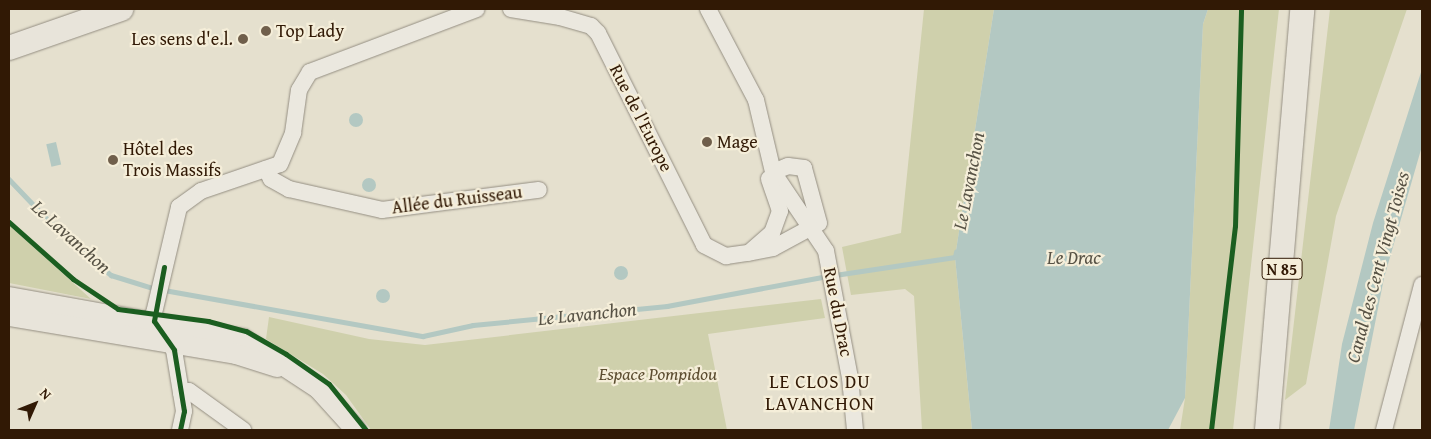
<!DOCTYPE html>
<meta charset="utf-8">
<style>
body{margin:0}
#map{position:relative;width:1431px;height:439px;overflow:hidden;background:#e5e0ce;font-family:"Gentium Book Plus",serif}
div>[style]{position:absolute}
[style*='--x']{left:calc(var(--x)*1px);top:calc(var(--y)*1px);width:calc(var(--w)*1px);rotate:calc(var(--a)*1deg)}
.green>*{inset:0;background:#cfd0ac}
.water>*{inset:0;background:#b3c8c2;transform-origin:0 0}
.round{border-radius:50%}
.stream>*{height:4.5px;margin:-2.25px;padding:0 2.25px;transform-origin:2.25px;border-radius:2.25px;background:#b3c8c2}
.roads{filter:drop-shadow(0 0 1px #948e82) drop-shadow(0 0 1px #948e82)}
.minor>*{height:16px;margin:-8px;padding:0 8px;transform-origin:8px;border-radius:8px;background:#ebe8df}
.major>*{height:20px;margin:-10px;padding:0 10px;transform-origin:10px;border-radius:10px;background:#e8e4da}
.highway>*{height:24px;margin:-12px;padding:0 12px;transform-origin:12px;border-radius:12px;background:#e8e4da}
.cycleway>*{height:5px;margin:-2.5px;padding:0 2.5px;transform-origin:2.5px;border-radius:2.5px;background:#1b5e20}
.dots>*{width:14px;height:14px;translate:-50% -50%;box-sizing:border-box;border:2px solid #f5eed9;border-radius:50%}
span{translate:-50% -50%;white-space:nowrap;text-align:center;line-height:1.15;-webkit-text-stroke:4.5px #f5eed9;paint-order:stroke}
.shield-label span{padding:1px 4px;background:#f5eed9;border:1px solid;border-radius:4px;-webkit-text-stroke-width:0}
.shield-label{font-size:16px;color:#311905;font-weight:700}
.poi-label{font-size:18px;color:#311905}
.left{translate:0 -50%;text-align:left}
.right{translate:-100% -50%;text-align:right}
.street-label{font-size:18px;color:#311905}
.park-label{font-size:18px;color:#5b4c2f;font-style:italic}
.water-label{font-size:19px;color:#575245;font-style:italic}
.neighbourhood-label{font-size:19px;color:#311905;letter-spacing:1px}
.frame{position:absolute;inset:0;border:10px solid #311905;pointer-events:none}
.north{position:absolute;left:10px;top:379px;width:50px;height:50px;-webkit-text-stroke:4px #f5eed9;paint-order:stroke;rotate:46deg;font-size:14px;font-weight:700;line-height:20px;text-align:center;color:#311905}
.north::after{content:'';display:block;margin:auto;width:18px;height:22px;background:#311905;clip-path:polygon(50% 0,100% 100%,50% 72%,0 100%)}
</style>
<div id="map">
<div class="green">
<i style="clip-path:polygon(924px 9px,994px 9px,955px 257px,972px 430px,922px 430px,914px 296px,905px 289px,851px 295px,842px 247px,901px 233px)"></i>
<i style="clip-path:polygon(1208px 9px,1279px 9px,1233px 430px,1180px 430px,1185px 398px,1203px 24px)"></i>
<i style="clip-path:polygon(1330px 9px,1407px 9px,1336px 216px,1306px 384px,1285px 400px)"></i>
<i style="clip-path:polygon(9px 225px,10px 226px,91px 299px,9px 283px)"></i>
<i style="clip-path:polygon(821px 299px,825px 318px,708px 334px,727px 430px,371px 430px,346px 395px,323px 374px,266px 339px,269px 317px,369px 339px,425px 345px)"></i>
</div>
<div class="water">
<i style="clip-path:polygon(994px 9px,1208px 9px,1203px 24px,1185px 398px,1168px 430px,972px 430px,955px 257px)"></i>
<i style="clip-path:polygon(1422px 69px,1422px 146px,1384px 278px,1354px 430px,1329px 430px,1342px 344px,1373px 223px)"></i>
<i class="round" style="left:349px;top:113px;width:14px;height:14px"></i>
<i style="left:56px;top:142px;width:23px;height:10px;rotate:77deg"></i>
<i class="round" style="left:362px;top:178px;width:14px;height:14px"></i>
<i class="round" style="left:614px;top:266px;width:14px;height:14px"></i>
<i class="round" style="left:376px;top:289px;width:14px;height:14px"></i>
</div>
<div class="stream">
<i style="--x:9;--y:179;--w:59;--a:46.4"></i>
<i style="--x:50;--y:222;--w:81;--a:41"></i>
<i style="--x:111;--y:275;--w:47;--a:17.3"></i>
<i style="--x:835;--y:275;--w:121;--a:-8.5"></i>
<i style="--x:955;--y:257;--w:5;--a:-79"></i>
<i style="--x:164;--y:290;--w:263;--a:10.1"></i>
<i style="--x:423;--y:336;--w:51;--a:-12.4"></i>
<i style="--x:473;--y:325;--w:195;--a:-5.6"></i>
<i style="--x:667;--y:306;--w:163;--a:-10.6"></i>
</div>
<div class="roads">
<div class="minor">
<i style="--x:511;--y:9;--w:50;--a:9.3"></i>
<i style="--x:560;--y:17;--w:32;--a:16"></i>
<i style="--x:591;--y:26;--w:10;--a:45"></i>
<i style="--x:598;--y:33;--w:237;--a:63.4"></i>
<i style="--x:704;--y:245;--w:25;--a:27"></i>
<i style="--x:726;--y:256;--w:22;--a:-8"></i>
<i style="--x:748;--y:253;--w:25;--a:-11"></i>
<i style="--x:773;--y:248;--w:52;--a:-28.5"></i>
<i style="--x:819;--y:223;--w:57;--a:-105.3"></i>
<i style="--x:804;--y:168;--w:16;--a:-173"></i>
<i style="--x:788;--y:166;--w:16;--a:158"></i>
<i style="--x:708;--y:9;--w:103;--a:62.2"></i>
<i style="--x:756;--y:100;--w:74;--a:76.7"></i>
<i style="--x:773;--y:172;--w:95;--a:56.1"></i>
<i style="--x:826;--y:251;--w:129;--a:79.3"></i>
<i style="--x:850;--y:378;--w:52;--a:84.5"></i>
<i style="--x:266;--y:169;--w:11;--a:63"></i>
<i style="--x:271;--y:179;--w:21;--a:29"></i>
<i style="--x:289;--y:189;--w:95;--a:12.7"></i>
<i style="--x:382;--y:210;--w:158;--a:-7.3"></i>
<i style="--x:751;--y:251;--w:28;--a:-41"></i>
<i style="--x:772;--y:233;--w:23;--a:-70"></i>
<i style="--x:780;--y:211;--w:34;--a:-109"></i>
<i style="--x:181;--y:393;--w:8;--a:-14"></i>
<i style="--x:189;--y:391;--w:67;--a:35.8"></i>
<i style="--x:180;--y:430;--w:19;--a:-78"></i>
<i style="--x:184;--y:411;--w:62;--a:-99.3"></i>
<i style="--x:174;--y:350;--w:35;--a:-125"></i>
<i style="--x:154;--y:321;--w:8;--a:-90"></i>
<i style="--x:154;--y:313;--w:109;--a:-76.7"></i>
<i style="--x:179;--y:207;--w:27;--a:-36"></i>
<i style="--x:201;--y:191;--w:83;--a:-18.9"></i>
<i style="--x:280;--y:164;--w:34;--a:-67"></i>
<i style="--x:293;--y:133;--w:43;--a:-82.1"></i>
<i style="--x:299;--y:90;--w:21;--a:-59"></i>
<i style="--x:310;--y:72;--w:178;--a:-20.7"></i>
<i style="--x:1384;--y:430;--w:150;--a:-75.3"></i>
</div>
<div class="major">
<i style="--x:9;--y:297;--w:238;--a:10.2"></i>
<i style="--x:243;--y:339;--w:90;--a:33.2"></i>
<i style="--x:318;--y:388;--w:57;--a:47.9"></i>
<i style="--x:9;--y:316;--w:230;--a:9.5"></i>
<i style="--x:236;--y:354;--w:43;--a:17.6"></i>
</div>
<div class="highway">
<i style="--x:9;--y:48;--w:119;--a:-19.2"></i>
<i style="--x:1267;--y:430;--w:422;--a:-85.2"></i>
</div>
</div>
<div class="cycleway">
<i style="--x:9;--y:222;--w:86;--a:41.7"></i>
<i style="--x:73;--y:279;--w:54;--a:33.7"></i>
<i style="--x:118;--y:309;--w:91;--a:7.6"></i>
<i style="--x:208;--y:321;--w:39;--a:15"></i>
<i style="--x:246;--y:331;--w:46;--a:29.9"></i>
<i style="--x:286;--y:354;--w:52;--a:34.9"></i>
<i style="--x:329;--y:384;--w:59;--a:51.2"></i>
<i style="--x:164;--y:267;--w:55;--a:100.5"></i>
<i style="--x:154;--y:321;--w:35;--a:55"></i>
<i style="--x:174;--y:350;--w:62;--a:80.7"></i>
<i style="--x:184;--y:411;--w:19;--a:102"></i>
<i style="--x:1211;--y:430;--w:205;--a:-83.3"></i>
<i style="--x:1235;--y:226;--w:217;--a:-88.4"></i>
</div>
<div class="dots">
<i style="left:266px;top:31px;background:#705f4b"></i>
<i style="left:243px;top:39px;background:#705f4b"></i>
<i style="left:707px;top:142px;background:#705f4b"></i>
<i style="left:113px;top:160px;background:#705f4b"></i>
</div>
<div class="shield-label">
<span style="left:1282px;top:269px">N 85</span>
</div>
<div class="poi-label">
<span class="left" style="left:276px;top:31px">Top Lady</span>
<span class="right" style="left:233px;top:39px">Les sens d'e.l.</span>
<span class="left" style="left:717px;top:142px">Mage</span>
<span class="left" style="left:123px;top:160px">Hôtel des<br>Trois Massifs</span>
</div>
<div class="street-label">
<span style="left:641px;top:118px;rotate:63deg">Rue de l'Europe</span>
<span style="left:457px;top:200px;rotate:-7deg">Allée du Ruisseau</span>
<span style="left:838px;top:312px;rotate:79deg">Rue du Drac</span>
</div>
<div class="park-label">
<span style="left:658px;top:374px">Espace Pompidou</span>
</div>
<div class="water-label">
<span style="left:969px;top:181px;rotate:-79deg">Le Lavanchon</span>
<span style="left:71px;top:237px;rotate:42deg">Le Lavanchon</span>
<span style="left:1074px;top:258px">Le Drac</span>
<span style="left:1378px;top:267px;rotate:-75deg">Canal des Cent Vingt Toises</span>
<span style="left:587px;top:314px;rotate:-6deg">Le Lavanchon</span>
</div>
<div class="neighbourhood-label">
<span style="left:820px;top:393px">LE CLOS DU<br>LAVANCHON</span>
</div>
<div class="frame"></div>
<div class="north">N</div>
</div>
